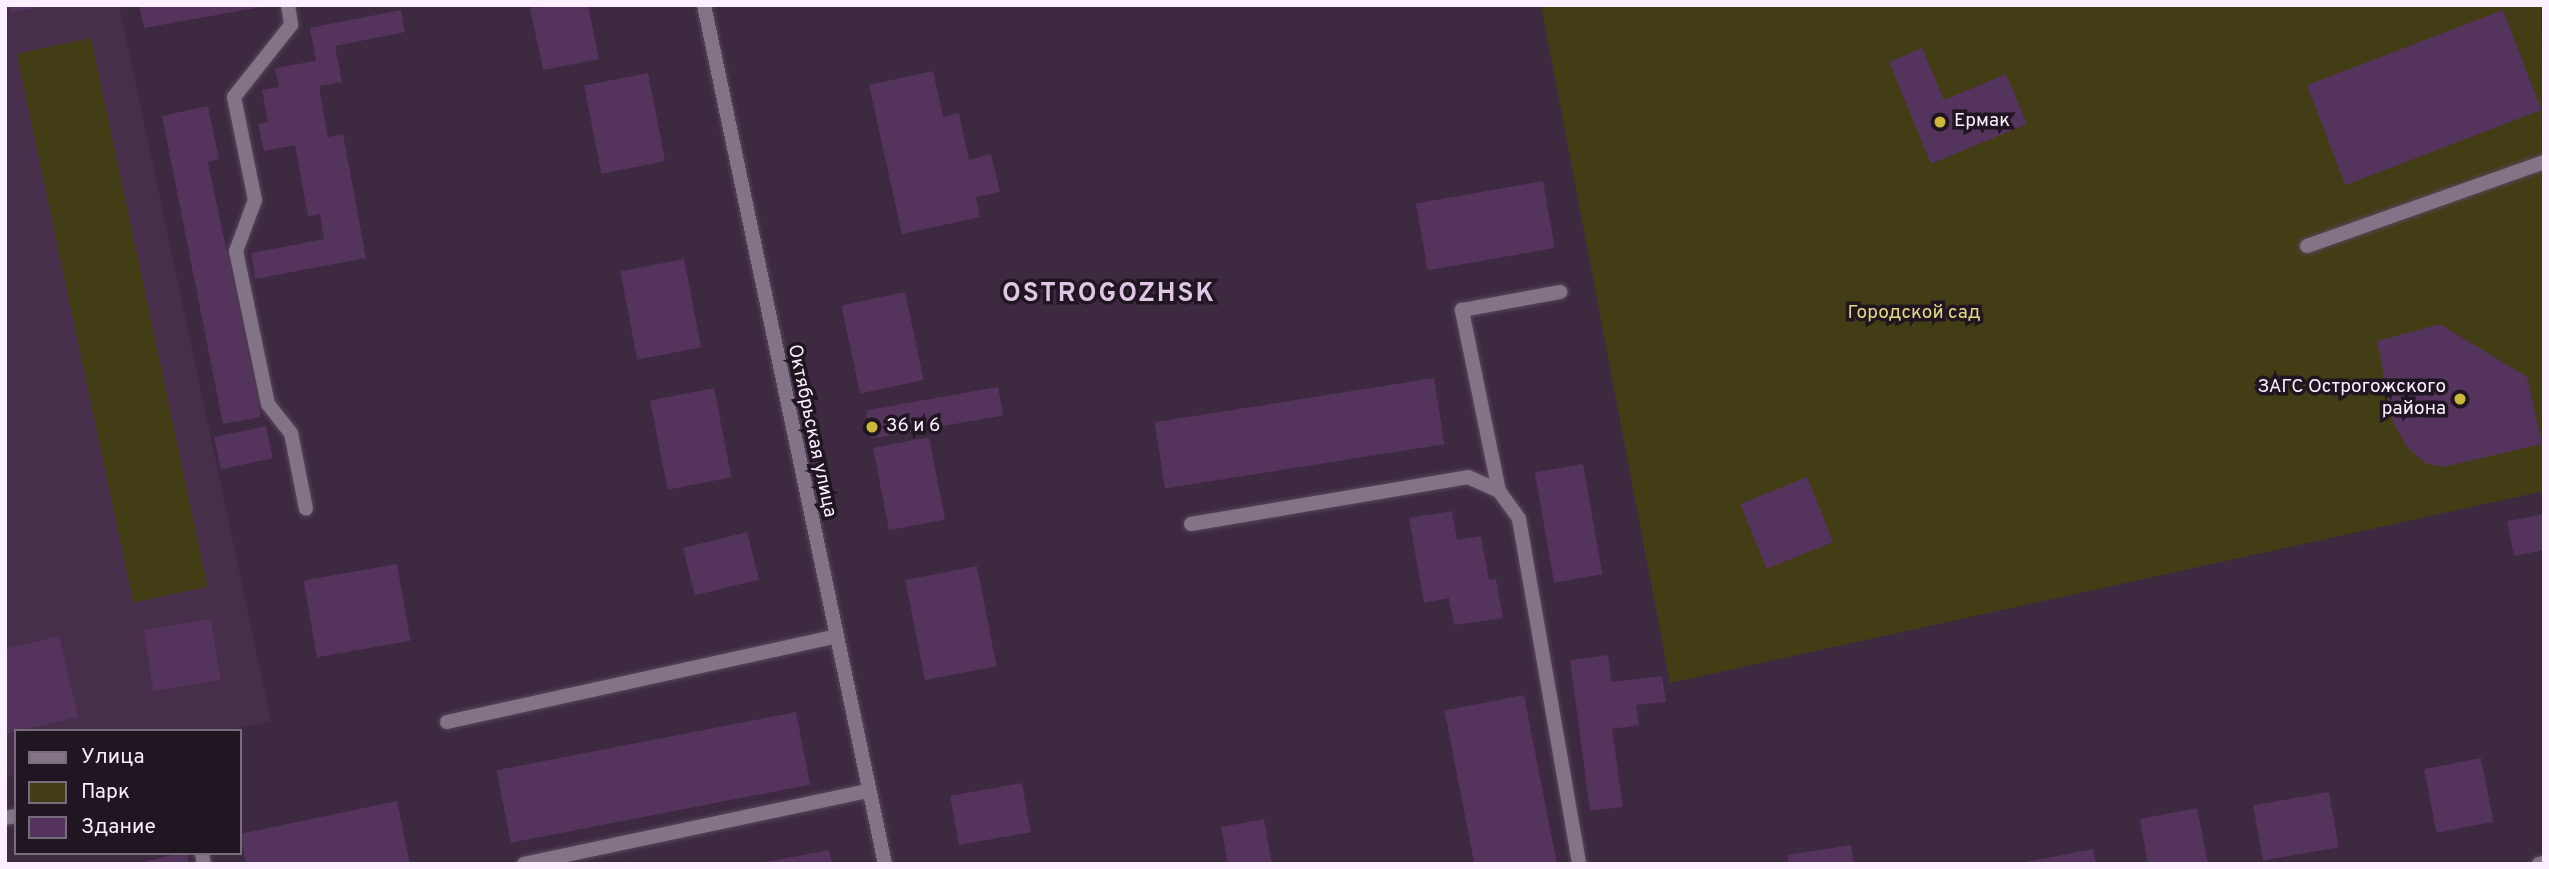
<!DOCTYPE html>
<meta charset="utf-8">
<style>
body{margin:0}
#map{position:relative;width:2549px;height:869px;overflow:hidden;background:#3d2a41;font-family:Overpass,sans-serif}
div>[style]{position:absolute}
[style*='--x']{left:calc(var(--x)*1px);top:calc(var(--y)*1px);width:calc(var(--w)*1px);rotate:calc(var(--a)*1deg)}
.built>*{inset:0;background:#472f4c}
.green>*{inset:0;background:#433d15;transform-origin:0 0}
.building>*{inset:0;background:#54335c;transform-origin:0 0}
.roads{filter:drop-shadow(0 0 2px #58465c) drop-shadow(0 0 2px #58465c)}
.service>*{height:14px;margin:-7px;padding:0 7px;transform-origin:7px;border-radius:7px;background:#837387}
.minor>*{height:14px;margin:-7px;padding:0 7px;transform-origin:7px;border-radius:7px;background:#837387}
.dots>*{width:19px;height:19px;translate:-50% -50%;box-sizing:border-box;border:4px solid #1f1621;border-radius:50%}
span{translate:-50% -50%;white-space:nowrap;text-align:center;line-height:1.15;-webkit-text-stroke:7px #1f1621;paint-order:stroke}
.poi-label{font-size:19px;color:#fcefff}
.left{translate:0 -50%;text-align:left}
.right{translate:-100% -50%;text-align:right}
.park-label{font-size:19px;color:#e4d780}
.street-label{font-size:19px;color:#fcefff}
.district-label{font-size:26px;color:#dec6e4;font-weight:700;letter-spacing:2px}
.frame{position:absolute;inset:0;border:7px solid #fcefff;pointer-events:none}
.legend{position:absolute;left:14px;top:729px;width:228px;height:126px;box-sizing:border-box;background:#1f1621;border:2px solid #776d7a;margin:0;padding:9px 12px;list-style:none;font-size:21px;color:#fcefff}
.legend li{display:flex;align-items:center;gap:14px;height:35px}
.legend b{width:35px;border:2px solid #776d7a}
</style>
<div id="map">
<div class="built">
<i style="clip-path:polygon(5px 5px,119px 5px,271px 721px,226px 731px,16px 731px,16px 775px,5px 777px)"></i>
</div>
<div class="green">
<i style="clip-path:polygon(1541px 5px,2541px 5px,2544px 491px,1670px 683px)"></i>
<i style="left:91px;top:38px;width:561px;height:76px;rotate:78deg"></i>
</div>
<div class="building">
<i style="clip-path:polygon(9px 5px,42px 5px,42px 7px,10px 12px)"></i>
<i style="clip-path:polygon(139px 5px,261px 5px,261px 7px,144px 28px)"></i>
<i style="clip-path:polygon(542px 5px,588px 5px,599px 59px,543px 70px,530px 8px)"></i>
<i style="clip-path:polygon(401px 10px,405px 32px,335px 46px,342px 82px,319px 86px,328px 137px,343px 134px,366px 258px,255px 279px,251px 253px,324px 239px,320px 214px,308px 216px,295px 145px,264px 151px,258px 124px,268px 122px,262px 90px,279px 87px,275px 68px,316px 61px,310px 28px)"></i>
<i style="left:2503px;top:10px;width:107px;height:210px;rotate:69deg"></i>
<i style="clip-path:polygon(1922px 48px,1944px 100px,2006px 74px,2027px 124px,1931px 164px,1889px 62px)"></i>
<i style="clip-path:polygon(933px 71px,943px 117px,959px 113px,969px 160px,991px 154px,1000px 192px,976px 197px,980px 217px,902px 234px,869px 85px)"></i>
<i style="left:648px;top:73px;width:90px;height:65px;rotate:79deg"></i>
<i style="clip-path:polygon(208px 106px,219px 159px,208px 162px,261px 417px,223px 424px,162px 116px)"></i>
<i style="left:1543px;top:181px;width:68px;height:129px;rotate:80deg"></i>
<i style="left:684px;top:259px;width:90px;height:65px;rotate:79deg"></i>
<i style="left:905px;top:292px;width:90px;height:65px;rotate:78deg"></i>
<i style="clip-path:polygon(2440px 324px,2527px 377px,2542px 444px,2443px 467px,2425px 463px,2406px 446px,2393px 421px,2377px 341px)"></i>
<i style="left:1434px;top:378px;width:67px;height:283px;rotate:81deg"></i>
<i style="left:998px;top:387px;width:29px;height:134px;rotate:80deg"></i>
<i style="left:714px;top:388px;width:91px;height:65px;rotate:79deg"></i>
<i style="left:266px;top:426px;width:33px;height:53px;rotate:78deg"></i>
<i style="left:929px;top:437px;width:84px;height:57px;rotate:79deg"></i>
<i style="left:1583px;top:464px;width:112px;height:49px;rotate:80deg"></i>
<i style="left:1807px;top:477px;width:70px;height:72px;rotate:68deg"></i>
<i style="clip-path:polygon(1452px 511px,1457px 540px,1481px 536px,1489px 580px,1496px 579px,1503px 618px,1454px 625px,1449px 598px,1424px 603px,1409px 518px)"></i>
<i style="clip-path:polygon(2544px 514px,2544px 550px,2514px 556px,2507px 521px)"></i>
<i style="left:747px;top:532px;width:49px;height:66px;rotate:76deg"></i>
<i style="left:397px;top:564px;width:78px;height:95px;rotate:80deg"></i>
<i style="left:977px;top:566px;width:102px;height:73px;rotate:79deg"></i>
<i style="left:211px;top:619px;width:62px;height:68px;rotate:81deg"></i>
<i style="clip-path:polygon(59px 636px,78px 717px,5px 734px,5px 649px)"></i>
<i style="clip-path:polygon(1608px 655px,1612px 682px,1662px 676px,1666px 702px,1636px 705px,1639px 725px,1612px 729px,1623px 807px,1590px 811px,1570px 660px)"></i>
<i style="left:1524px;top:695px;width:172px;height:81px;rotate:79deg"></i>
<i style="left:796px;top:712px;width:74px;height:305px;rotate:79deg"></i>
<i style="left:2481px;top:758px;width:65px;height:58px;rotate:79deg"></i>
<i style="left:1022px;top:783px;width:50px;height:73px;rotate:80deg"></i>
<i style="left:2329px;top:792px;width:56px;height:77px;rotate:80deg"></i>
<i style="clip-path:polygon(397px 801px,410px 864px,246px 864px,240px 834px)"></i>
<i style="clip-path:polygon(2197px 808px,2208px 864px,2148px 864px,2140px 819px)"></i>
<i style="clip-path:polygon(1264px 819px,1272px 864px,1228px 864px,1221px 827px)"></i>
<i style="clip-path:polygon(1851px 845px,1854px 864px,1789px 864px,1787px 855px)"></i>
<i style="clip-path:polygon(2093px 849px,2096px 864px,2025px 864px,2025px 862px)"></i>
<i style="clip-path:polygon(829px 850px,832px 864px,766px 864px,766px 862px)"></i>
<i style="clip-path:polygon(187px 853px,189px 864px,136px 864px,180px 853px)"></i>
</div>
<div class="roads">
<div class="service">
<i style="--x:288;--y:5;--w:20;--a:81"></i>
<i style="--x:291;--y:25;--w:92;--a:128.4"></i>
<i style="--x:234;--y:97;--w:105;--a:78.5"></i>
<i style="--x:255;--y:200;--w:54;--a:110.4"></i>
<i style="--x:236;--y:251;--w:156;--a:78.2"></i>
<i style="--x:268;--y:404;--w:37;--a:52"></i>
<i style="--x:291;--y:433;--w:77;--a:78.8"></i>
<i style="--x:2307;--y:246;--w:251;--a:-19.5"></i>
<i style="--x:1499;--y:491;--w:185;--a:-101.6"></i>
<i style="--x:1462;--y:310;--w:100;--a:-10.4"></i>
<i style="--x:1191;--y:524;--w:281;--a:-9.6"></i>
<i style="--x:1468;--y:477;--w:34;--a:24"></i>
<i style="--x:1499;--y:491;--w:34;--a:54"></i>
<i style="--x:1519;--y:519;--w:350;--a:80.1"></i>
<i style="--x:447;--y:722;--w:396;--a:-12.4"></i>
<i style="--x:5;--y:818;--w:11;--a:-10"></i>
<i style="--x:202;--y:853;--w:11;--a:80"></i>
<i style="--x:524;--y:864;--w:352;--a:-12"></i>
</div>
<div class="minor">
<i style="--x:704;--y:5;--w:878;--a:78.1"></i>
<i style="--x:2539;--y:864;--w:5;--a:-11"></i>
</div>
</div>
<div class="dots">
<i style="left:1940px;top:122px;background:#ccb939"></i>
<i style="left:2460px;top:399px;background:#ccb939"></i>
<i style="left:872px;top:427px;background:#ccb939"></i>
</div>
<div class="poi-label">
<span class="left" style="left:1954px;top:122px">Ермак</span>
<span class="right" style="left:2446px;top:399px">ЗАГС Острогожского<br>района</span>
<span class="left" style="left:886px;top:427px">36 и 6</span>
</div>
<div class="park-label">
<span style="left:1914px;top:314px">Городской сад</span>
</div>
<div class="street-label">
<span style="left:811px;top:431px;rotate:78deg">Октябрьская улица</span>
</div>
<div class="district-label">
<span style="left:1109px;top:295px">OSTROGOZHSK</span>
</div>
<div class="frame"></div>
<ul class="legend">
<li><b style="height:9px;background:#837387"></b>Улица</li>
<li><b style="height:19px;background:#433d15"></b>Парк</li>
<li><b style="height:19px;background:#54335c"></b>Здание</li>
</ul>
</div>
